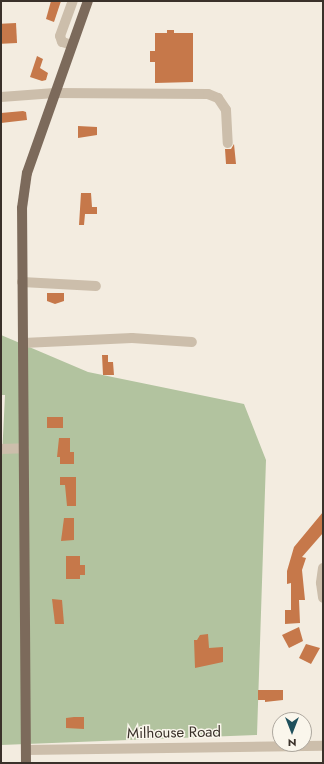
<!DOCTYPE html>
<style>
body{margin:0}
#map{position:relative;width:324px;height:764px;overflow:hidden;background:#f3ece0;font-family:Jost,sans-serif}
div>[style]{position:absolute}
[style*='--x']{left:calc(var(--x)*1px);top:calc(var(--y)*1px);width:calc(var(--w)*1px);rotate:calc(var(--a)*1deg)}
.green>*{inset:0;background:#b2c39f}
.building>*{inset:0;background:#c6784a;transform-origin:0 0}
.minor>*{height:10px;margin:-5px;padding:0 5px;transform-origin:5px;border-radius:5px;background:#ccbeab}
.major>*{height:10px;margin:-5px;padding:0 5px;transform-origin:5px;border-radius:5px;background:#7c6a5b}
span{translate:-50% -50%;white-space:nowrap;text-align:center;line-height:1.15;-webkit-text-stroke:3px #faf6ec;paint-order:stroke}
.street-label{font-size:15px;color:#3a312a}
.frame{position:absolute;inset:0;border:2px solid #3a312a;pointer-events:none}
.north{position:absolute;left:272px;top:712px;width:40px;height:40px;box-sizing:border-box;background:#faf6ec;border:1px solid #ada79e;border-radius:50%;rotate:180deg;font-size:11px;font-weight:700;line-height:16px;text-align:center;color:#3a312a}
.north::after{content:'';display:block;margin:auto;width:14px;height:18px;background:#1f505c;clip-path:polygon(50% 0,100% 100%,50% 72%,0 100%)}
</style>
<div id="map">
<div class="green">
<i style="clip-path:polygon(1px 335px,88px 372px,244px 404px,266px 460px,257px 735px,1px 745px,1px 477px,5px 395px,1px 395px)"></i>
</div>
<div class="building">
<i style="clip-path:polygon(51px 1px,61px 1px,54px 22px,46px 19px)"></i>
<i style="left:16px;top:23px;width:20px;height:15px;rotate:87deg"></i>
<i style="clip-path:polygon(167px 30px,174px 30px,174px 33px,193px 33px,193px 82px,155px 83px,155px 62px,150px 62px,150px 51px,155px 51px,155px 33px,167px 33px)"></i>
<i style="clip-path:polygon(37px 56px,43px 59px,40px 68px,48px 73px,46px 80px,42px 81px,30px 77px)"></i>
<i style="clip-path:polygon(23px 111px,26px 112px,27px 120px,1px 123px,1px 113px)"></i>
<i style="clip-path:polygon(78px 126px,97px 127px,97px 135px,78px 138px)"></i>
<i style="clip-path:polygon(234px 144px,236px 164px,226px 164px,225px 149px,231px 149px)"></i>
<i style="clip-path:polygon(81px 193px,91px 193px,92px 207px,97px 207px,97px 214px,85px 214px,84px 225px,79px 225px)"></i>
<i style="clip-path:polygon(47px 293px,64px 293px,64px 301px,55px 304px,47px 301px)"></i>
<i style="clip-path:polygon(102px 355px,108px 355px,108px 362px,113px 362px,114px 375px,103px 375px)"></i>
<i style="left:47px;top:417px;width:16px;height:11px"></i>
<i style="clip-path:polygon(59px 438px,70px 438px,70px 452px,74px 452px,74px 464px,60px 464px,60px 457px,57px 457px)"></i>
<i style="clip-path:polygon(60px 477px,76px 477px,76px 506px,67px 506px,65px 485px,60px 485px)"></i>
<i style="clip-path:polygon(323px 512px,323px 533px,302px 557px,306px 558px,302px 570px,305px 600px,299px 600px,300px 623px,285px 624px,285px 610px,291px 610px,291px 583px,287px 584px,287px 571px,294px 547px)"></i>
<i style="clip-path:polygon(64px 518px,74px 518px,74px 540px,61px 541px)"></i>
<i style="clip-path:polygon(66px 556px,80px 556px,80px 565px,85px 565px,85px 575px,80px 575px,80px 579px,66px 579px)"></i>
<i style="clip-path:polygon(52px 599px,62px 600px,64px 624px,55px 624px)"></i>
<i style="clip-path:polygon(299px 627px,303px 641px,289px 648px,282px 635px)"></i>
<i style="clip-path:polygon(208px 634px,209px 648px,223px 647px,223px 662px,195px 668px,194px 640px,197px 640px,200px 635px)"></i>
<i style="clip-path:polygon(306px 644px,320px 648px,311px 664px,299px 658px)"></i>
<i style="clip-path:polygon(258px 690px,283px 690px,283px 700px,265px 702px,265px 700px,258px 700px)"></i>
<i style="clip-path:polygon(74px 717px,84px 717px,84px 729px,66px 728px,66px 718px)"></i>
</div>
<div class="minor">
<i style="--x:72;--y:45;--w:10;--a:-163"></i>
<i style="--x:62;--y:42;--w:6;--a:-108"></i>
<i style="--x:60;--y:36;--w:37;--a:-70"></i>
<i style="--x:1;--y:97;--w:54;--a:-4.2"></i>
<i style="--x:55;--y:93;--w:153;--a:0.4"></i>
<i style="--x:208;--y:94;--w:11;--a:22"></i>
<i style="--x:218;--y:98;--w:14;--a:56"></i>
<i style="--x:226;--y:110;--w:33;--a:87"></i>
<i style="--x:22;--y:282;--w:74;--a:3.1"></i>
<i style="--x:23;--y:343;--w:109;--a:-2.6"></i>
<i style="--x:132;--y:338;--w:60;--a:3.8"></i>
<i style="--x:1;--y:449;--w:23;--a:-2"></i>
<i style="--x:323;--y:568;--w:15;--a:98"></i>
<i style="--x:321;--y:583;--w:15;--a:82"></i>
<i style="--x:26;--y:750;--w:297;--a:-0.8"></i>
</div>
<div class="major">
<i style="--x:26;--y:763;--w:555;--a:-90.41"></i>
<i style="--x:22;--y:208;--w:35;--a:-82"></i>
<i style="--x:27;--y:173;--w:182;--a:-70.5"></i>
</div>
<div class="street-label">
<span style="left:174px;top:733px;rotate:-1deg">Milhouse Road</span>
</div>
<div class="frame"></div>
<div class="north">N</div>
</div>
